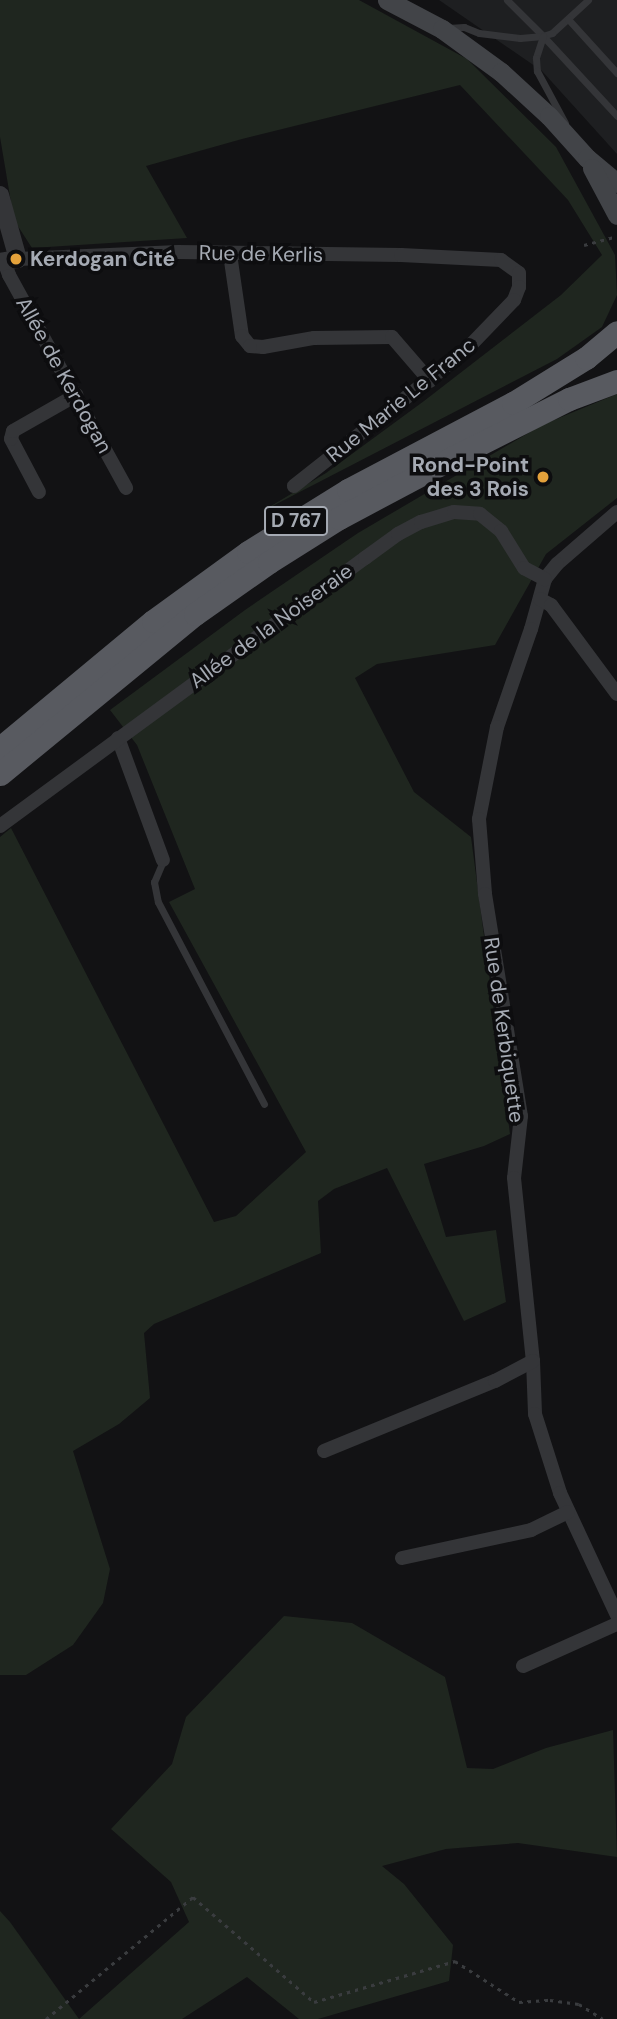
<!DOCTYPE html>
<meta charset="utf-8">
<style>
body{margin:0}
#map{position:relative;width:617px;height:2019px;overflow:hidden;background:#121214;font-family:"DM Sans",sans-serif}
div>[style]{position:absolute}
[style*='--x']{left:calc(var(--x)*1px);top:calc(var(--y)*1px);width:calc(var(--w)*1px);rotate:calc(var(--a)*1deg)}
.built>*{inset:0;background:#1e1f21}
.green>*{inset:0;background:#1f261f}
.path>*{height:2.5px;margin-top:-1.25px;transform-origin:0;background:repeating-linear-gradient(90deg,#3a3c3f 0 3.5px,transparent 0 8.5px)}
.service>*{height:7px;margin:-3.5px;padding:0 3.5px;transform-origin:3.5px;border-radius:3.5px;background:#343538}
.minor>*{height:14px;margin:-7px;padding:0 7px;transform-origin:7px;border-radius:7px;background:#343538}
.tertiary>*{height:18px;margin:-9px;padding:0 9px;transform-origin:9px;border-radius:9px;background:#343538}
.secondary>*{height:19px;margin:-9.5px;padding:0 9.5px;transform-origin:9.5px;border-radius:9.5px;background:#424448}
.trunk>*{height:23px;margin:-11.5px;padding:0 11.5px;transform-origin:11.5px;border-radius:11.5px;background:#585a60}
.dots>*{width:19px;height:19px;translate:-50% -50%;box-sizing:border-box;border:4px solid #0d0d0f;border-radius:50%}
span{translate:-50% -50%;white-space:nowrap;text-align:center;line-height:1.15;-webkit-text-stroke:7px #0d0d0f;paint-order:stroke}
.shield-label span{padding:2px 5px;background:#0d0d0f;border:2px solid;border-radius:5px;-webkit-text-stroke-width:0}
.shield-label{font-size:19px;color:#a5aab3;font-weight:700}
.street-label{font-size:21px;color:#a5aab3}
.poi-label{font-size:21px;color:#a5aab3;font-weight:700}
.left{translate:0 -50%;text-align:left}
.right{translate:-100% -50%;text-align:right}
</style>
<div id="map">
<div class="built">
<i style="clip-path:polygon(439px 0,617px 0,617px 154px,542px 71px)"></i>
</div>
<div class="green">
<i style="clip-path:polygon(0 0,359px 0,467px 59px,556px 147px,615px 255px,617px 295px,602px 327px,557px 359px,261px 512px,326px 473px,424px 401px,561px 295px,602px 255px,568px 200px,460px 85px,242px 139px,146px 166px,187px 238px,32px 248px,14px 220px,0 137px)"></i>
<i style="clip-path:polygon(617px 394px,617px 498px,546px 554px,495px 645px,377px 664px,355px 678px,414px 792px,471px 837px,510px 1134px,484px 1146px,424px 1164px,446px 1237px,496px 1230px,506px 1302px,464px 1321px,387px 1168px,334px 1189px,318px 1201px,321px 1253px,154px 1324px,144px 1333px,150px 1398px,119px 1424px,73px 1451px,110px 1569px,103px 1603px,73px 1645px,26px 1675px,0 1675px,0 837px,11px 828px,214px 1222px,236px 1216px,306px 1152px,169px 902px,195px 889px,137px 745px,110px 710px,245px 610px,358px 533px,542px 425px)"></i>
<i style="clip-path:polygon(284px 1616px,352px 1623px,445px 1677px,467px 1768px,493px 1769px,546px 1748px,613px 1730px,617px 1857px,518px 1843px,446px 1849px,382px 1866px,404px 1884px,453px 1945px,449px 1981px,318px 2019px,299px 2019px,247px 1977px,182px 2019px,79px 2019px,189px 1922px,171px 1882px,111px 1829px,172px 1764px,186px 1717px)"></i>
<i style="clip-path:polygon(0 1911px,10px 1922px,79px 2019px,0 2019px)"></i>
</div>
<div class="path">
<i style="--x:584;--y:245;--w:34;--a:-15"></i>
<i style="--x:46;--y:2019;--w:191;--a:-39.7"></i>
<i style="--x:193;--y:1897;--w:160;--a:41"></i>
<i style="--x:314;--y:2002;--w:147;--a:-16.2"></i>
<i style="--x:455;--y:1961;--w:76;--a:32.6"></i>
<i style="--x:519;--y:2002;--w:31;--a:-4"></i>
<i style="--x:550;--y:2000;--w:29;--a:8"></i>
<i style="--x:579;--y:2004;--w:28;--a:32"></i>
</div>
<div class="service">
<i style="--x:507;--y:0;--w:51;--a:45"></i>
<i style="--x:588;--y:0;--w:49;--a:137.5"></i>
<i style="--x:552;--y:33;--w:9;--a:162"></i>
<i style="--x:543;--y:36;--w:109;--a:47.2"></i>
<i style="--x:568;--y:19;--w:73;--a:47.8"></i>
<i style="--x:448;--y:28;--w:16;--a:-4"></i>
<i style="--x:464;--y:27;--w:16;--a:22"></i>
<i style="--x:479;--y:33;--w:41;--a:7"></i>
<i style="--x:520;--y:38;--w:23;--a:-5"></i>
<i style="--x:543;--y:36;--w:23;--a:108"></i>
<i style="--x:536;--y:58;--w:13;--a:86"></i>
<i style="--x:537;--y:71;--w:59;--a:61.7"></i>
<i style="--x:163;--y:861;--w:23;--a:113"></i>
<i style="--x:154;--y:882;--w:20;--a:79"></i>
<i style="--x:158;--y:902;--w:228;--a:62.3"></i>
</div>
<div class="minor">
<i style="--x:230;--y:254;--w:83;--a:81.7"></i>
<i style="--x:242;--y:336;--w:13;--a:51"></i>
<i style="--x:250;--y:346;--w:13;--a:4"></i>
<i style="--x:263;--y:347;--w:52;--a:-10"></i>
<i style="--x:314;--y:338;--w:78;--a:-0.7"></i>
<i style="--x:392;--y:337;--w:58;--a:49.2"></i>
<i style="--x:18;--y:259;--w:160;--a:-2.5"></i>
<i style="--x:178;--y:252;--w:223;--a:0.8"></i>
<i style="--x:401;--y:255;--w:100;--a:2.9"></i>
<i style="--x:501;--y:260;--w:22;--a:36"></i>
<i style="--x:519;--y:273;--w:14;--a:90"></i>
<i style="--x:519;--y:287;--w:14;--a:111"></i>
<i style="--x:514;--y:300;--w:71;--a:133.9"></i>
<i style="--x:465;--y:351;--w:218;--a:141.7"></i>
<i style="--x:4;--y:261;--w:15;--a:70"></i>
<i style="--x:9;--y:275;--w:243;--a:61.2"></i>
<i style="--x:39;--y:492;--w:60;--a:-117.8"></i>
<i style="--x:11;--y:439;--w:8;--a:-76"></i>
<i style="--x:13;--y:431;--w:73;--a:-29.7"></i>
<i style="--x:617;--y:512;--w:79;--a:139.1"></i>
<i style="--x:557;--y:564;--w:19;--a:129"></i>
<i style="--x:545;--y:579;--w:52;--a:105.6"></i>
<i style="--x:531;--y:629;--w:104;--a:109.1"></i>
<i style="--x:497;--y:727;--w:94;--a:101.1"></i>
<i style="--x:479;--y:819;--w:75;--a:85.4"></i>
<i style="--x:485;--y:894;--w:225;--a:80.8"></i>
<i style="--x:521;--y:1116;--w:62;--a:96.4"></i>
<i style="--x:514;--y:1178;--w:184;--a:84.1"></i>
<i style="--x:533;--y:1361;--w:53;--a:87.8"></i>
<i style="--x:535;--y:1414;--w:83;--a:72.4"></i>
<i style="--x:560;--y:1493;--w:135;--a:65"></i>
<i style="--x:540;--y:599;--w:13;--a:29"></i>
<i style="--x:551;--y:605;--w:111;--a:53.4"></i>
<i style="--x:118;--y:738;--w:130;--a:69.8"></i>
<i style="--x:0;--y:826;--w:453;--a:-36.3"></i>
<i style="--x:365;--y:558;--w:41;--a:-36"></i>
<i style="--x:398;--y:534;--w:26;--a:-28"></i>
<i style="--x:421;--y:522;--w:34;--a:-17"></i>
<i style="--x:454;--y:512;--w:26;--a:4"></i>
<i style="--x:480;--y:514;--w:27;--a:39"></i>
<i style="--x:501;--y:531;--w:44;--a:58.1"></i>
<i style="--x:524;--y:568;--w:24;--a:28"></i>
<i style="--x:324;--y:1451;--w:185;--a:-22.3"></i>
<i style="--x:495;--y:1381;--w:43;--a:-27.8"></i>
<i style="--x:402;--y:1558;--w:132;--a:-12.2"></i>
<i style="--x:531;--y:1530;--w:41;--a:-25.9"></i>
<i style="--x:523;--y:1666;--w:103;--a:-24.1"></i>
</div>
<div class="tertiary">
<i style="--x:0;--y:195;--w:66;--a:74.3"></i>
<i style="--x:18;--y:259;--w:18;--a:171"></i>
</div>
<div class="secondary">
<i style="--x:387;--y:0;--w:62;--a:27.8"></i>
<i style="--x:442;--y:29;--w:73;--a:36.1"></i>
<i style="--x:501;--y:72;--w:65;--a:42.5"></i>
<i style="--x:549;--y:116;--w:57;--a:47.9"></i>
<i style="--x:587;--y:158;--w:39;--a:40"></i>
<i style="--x:592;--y:168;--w:53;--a:62"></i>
</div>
<div class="trunk">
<i style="--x:0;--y:748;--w:199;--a:-39.7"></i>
<i style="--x:153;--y:621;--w:117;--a:-36"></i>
<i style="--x:248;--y:552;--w:118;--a:-31.8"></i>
<i style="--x:348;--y:490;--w:187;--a:-27.8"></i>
<i style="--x:513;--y:403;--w:86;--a:-31.7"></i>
<i style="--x:586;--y:358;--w:40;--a:-40"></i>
<i style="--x:0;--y:774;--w:252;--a:-39.4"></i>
<i style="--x:195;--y:614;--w:90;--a:-35.1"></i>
<i style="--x:269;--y:562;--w:83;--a:-32.2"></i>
<i style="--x:339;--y:518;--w:123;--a:-28"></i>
<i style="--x:448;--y:460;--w:136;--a:-26.8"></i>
<i style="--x:569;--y:399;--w:51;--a:-20.6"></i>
</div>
<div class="dots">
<i style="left:16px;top:259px;background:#e3a13b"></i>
<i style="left:543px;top:477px;background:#e3a13b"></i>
</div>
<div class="shield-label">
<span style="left:296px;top:521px">D 767</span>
</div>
<div class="street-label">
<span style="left:261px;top:254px;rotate:1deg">Rue de Kerlis</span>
<span style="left:64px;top:375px;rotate:61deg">Allée de Kerdogan</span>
<span style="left:401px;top:400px;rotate:-39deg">Rue Marie Le Franc</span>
<span style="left:271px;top:626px;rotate:-36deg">Allée de la Noiseraie</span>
<span style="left:504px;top:1030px;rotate:82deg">Rue de Kerbiquette</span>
</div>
<div class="poi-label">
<span class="left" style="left:30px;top:259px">Kerdogan Cité</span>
<span class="right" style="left:529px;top:477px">Rond-Point<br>des 3 Rois</span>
</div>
</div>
